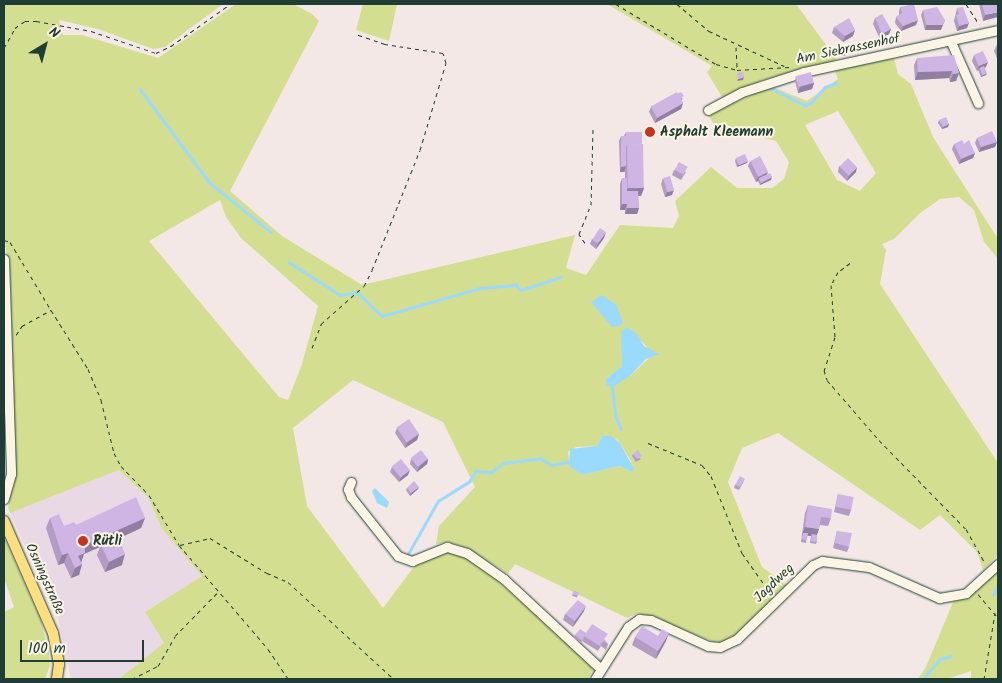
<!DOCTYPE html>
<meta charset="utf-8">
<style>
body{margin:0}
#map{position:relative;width:1002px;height:683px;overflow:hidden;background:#f3e8e5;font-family:Kalam,sans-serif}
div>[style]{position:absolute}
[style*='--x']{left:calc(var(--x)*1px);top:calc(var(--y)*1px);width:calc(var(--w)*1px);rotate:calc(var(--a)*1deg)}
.built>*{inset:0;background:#e8d9e5}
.green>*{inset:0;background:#d3de91}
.water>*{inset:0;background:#9adafc}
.stream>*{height:2.5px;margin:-1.25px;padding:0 1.25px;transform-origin:1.25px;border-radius:1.25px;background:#9adafc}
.path>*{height:1px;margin-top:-0.5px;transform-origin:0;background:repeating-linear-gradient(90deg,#1f3d34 0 4px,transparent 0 8px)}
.roads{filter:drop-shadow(0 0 1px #1f3d34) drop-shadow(0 0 1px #1f3d34)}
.minor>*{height:9px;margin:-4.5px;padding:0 4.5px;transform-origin:4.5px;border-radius:4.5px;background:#fcf5e5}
.major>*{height:10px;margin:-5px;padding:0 5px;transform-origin:5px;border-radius:5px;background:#fedf80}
.wall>*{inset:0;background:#b29cc4;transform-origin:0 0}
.shaded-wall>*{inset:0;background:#917fa0}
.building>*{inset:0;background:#cfb5e4;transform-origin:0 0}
.dots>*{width:14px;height:14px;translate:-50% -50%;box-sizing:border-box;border:2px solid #fcf5e5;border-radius:50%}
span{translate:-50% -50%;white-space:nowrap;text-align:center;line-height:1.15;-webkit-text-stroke:4px #fcf5e5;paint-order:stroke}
.street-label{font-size:14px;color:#1f3d34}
.poi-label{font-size:14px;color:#1f3d34;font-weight:700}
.left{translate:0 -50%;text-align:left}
.frame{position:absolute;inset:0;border:5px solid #1f3d34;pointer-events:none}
.north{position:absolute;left:20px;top:20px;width:50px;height:50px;-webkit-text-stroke:4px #fcf5e5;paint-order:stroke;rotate:37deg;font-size:14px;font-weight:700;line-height:20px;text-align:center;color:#1f3d34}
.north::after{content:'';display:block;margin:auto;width:18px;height:22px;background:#1f3d34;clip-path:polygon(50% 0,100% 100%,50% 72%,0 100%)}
.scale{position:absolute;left:20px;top:640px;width:124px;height:22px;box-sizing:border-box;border:2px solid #1f3d34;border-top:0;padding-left:6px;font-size:15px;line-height:18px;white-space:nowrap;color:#1f3d34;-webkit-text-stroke:4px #fcf5e5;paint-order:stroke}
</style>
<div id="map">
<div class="built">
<i style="clip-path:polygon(119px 470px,148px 497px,162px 529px,202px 576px,145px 612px,164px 643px,128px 673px,119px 679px,71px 679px,58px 618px,10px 513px)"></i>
</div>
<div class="green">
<i style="clip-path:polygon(evenodd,4px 4px,223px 4px,165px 47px,153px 49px,98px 29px,59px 20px,63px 35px,82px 35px,158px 58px,236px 4px,293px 4px,312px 14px,319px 21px,230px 191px,282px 236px,362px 285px,575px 235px,566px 268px,586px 275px,620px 225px,673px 228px,679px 216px,675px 201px,711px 167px,737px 188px,772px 188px,784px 179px,789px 162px,776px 141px,743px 133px,719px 132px,708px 115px,770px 86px,807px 101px,838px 79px,834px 68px,894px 58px,898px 74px,911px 84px,933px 137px,998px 239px,998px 259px,984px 242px,974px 210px,959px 197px,940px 199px,919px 214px,894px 239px,882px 244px,886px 250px,880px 284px,998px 463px,998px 555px,983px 570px,977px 552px,940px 515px,920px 530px,778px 433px,742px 448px,728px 482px,762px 567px,787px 585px,733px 637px,723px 643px,712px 641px,638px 613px,627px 618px,515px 564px,508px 574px,467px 548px,447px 542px,436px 544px,439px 526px,475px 487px,443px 422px,353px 380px,293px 428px,307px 506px,383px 608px,413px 568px,439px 551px,463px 555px,485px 569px,591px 666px,593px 669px,588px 679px,119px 679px,164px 643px,145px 612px,202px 576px,162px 529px,148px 497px,119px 470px,10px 513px,8px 508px,15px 475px,11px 292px,4px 232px,4px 4px,838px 111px,876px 173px,860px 191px,837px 180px,805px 125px,838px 111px,4px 4px,220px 200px,226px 217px,241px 238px,318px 306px,302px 364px,288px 400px,279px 397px,149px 241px,220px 200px,4px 4px,642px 341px,648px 349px,649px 358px,630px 376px,617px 382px,606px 379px,622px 366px,622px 349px,642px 341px,4px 4px,601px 439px,616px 439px,620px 443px,631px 461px,632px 472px,620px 466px,582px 475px,570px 466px,568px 452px,576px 447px,597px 446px,601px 439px)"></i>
<i style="clip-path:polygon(363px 4px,397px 4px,389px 41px,356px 30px)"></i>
<i style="clip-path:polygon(607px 4px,796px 4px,837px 60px,763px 80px,722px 97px,707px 72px,712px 66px)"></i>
<i style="clip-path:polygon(4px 537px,41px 621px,49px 653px,50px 665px,45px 679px,4px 679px,4px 612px,14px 607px,4px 578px)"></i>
<i style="clip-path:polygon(998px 568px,998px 679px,971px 679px,971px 671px,947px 679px,918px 679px,926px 667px,953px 602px,969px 596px)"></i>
</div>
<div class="water">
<i style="clip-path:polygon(602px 295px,617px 306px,623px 323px,619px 326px,612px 327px,591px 302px)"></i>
<i style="clip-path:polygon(627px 327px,637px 334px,644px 346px,659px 354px,646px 359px,630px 376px,614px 386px,607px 386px,606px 379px,622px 366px,621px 332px)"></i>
<i style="clip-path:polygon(602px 436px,611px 436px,620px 443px,634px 469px,632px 472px,620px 466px,582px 475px,569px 466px,570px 449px,597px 446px)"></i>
<i style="clip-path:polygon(375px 488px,389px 502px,387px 508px,377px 503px,372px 491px)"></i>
</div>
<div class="stream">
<i style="--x:771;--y:88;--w:38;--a:27"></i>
<i style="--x:805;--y:105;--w:6;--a:-18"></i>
<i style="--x:811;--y:103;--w:21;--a:-49"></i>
<i style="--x:825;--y:87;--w:12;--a:-20"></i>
<i style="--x:140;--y:89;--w:117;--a:53.3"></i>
<i style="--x:210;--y:183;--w:78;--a:38.8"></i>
<i style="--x:289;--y:262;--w:61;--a:32.9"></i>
<i style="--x:340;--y:295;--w:17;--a:-10"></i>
<i style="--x:357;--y:292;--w:35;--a:44"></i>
<i style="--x:382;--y:316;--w:102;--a:-15.9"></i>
<i style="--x:480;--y:288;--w:36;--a:-5"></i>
<i style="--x:516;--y:285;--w:7;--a:45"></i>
<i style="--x:521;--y:290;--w:42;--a:-18"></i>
<i style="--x:612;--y:384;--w:32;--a:83"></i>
<i style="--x:616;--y:416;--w:14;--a:69"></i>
<i style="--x:408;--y:554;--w:61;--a:-60.5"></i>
<i style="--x:438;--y:501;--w:36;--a:-32"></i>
<i style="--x:469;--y:482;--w:13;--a:-58"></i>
<i style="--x:476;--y:471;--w:16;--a:4"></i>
<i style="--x:492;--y:472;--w:14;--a:-39"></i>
<i style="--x:503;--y:463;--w:38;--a:-7"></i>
<i style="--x:541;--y:458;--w:12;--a:35"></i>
<i style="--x:551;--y:465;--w:22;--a:-10"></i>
<i style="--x:993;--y:595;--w:11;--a:-63"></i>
<i style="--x:923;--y:679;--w:26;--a:-50"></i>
<i style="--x:940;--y:659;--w:11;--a:-15"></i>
</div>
<div class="path">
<i style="--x:616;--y:4;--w:117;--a:31"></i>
<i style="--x:716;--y:64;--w:22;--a:16"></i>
<i style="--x:737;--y:70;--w:53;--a:-3.2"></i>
<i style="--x:677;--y:4;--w:42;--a:40.2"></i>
<i style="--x:709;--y:31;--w:83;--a:25"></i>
<i style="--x:966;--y:4;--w:24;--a:57"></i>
<i style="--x:736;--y:47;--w:22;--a:87"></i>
<i style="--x:4;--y:48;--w:23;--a:-61"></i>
<i style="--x:15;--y:28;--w:12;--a:-35"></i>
<i style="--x:25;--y:21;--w:11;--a:0"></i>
<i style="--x:36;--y:21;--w:56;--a:10.3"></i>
<i style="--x:91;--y:31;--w:69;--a:18.7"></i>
<i style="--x:156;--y:53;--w:17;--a:-25"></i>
<i style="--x:171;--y:46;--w:72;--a:-35.4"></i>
<i style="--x:4;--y:240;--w:6;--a:18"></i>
<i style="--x:10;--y:242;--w:79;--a:58.9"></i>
<i style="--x:585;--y:243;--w:11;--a:-124"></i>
<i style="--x:579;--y:234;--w:31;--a:-68"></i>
<i style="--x:591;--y:205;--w:79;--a:-88.5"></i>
<i style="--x:850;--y:263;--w:15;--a:143"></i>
<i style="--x:838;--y:272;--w:15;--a:118"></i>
<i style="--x:831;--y:285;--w:52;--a:85.6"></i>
<i style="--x:835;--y:337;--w:35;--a:108"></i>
<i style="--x:824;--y:370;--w:10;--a:73"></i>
<i style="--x:827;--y:380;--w:79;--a:49.1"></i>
<i style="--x:879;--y:440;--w:124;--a:45.7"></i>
<i style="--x:966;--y:529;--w:39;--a:61"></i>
<i style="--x:16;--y:335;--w:11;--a:-56"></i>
<i style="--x:22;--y:326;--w:33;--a:-29"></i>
<i style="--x:51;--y:310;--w:70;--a:57.9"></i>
<i style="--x:88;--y:369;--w:34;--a:67"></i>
<i style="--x:101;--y:400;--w:55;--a:76.2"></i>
<i style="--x:114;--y:453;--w:15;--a:62"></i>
<i style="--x:121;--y:466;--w:40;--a:46"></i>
<i style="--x:149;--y:495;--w:58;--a:59"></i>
<i style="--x:179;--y:545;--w:137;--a:49.4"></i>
<i style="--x:268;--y:649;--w:36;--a:56"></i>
<i style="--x:312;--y:348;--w:26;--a:-69"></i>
<i style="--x:321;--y:324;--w:57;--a:-41.5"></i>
<i style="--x:364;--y:286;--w:18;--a:-63"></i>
<i style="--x:372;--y:270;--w:129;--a:-68.2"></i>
<i style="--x:420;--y:150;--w:91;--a:-73.4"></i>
<i style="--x:446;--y:63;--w:10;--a:-107"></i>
<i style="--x:443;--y:53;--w:59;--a:-171.2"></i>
<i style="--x:385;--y:44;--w:31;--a:-161"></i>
<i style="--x:648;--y:443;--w:58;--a:22.2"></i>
<i style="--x:702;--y:465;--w:14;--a:51"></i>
<i style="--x:711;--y:476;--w:83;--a:68.1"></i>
<i style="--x:742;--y:553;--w:50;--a:54.7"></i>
<i style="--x:180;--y:545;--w:31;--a:-13"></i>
<i style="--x:210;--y:538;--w:67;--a:31.6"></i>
<i style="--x:267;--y:573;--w:23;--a:23"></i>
<i style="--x:288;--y:582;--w:144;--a:42.5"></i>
<i style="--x:978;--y:594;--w:31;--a:50"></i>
<i style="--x:132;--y:679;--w:29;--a:-27"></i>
<i style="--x:158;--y:666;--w:34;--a:-60"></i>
<i style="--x:175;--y:636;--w:60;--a:-45.7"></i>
<i style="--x:984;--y:679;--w:67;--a:-80.5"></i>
</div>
<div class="roads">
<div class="minor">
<i style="--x:951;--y:42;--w:67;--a:66.1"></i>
<i style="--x:708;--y:110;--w:38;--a:-28"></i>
<i style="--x:742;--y:92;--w:65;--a:-17.9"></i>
<i style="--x:804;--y:72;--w:198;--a:-12.2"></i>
<i style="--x:4;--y:259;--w:215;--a:88.1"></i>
<i style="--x:11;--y:474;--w:26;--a:106"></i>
<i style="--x:351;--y:482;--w:8;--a:113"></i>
<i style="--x:348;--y:489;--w:9;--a:69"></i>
<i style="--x:351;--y:497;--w:75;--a:51.5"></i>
<i style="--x:398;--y:556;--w:15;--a:20"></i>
<i style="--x:412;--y:561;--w:38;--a:-22"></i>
<i style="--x:447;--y:547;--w:21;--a:17"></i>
<i style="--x:467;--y:553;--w:45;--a:35.1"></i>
<i style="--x:504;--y:579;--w:132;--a:42.9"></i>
<i style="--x:595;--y:679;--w:62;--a:-57.6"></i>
<i style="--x:628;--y:627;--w:14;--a:-36"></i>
<i style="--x:639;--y:619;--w:12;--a:5"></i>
<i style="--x:651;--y:620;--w:63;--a:24.5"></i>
<i style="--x:708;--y:646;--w:12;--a:5"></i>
<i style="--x:720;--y:647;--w:19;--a:-25"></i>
<i style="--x:737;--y:639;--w:106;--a:-44.2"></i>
<i style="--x:813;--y:565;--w:10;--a:-24"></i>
<i style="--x:822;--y:561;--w:47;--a:7.3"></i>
<i style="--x:869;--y:567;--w:77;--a:23.9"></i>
<i style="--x:939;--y:598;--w:27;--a:-10"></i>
<i style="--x:966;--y:593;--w:43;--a:-42.2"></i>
</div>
<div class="major">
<i style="--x:4;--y:521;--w:122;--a:66.4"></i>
<i style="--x:53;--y:633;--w:32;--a:79"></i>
<i style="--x:59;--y:664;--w:15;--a:98"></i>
</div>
</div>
<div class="wall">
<i style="clip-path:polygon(979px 4px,998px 4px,983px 21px)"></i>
<i style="clip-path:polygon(900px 7px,916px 25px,901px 31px,895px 23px,896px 17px,899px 15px,899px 12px)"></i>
<i style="clip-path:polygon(957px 8px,967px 28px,957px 31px,954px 21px)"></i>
<i style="clip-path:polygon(923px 10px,941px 30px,925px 30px,921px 15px)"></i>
<i style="clip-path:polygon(875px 18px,891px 29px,889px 34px,880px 39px,873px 24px)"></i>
<i style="clip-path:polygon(834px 27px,853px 36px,843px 42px,832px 33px)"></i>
<i style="clip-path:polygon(873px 40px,880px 46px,876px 49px,872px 42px)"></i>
<i style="clip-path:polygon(998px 44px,998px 61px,994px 51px,996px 46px)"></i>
<i style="clip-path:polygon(840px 46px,846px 55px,841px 56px,839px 49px)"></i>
<i style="clip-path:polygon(974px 55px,986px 67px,984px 68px,986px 75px,981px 77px,978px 70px,977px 71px,972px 61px)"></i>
<i style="clip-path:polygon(917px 58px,959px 73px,956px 81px,950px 82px,949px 78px,915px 80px,914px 65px)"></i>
<i style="clip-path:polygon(796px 76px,814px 83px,812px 89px,798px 93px,795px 81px)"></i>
<i style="clip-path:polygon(677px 94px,683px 99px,681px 100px,683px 103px,681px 109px,655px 123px,649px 112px,651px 107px)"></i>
<i style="clip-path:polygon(939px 120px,949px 124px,948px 127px,942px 129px,938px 123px)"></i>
<i style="clip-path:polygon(626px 132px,644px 188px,641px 196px,638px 196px,639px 208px,637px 214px,625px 214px,625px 210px,620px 210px,620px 184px,622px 178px,625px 178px,625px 172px,620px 172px,619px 141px,621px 136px,624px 136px)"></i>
<i style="clip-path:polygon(977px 138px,997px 142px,995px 147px,979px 152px,975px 143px)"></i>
<i style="clip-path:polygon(954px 144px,964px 144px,975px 153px,973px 158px,959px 164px,952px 149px)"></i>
<i style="clip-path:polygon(736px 158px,747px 163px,737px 167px,735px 161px)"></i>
<i style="clip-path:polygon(750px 161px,767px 174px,771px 180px,760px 185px,758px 181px,756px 182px,748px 166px)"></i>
<i style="clip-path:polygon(839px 166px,856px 172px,847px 181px,838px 172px)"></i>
<i style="clip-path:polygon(674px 170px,686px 172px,681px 180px,672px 175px)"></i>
<i style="clip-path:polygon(663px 178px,672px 195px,665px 197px,661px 184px)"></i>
<i style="clip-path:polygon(604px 238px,596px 249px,590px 244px,592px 239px)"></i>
<i style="clip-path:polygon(397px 428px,419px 434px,417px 440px,405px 448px,395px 433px)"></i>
<i style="clip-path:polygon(633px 454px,641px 459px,636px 462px,632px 456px)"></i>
<i style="clip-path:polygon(411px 459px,428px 459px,427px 464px,417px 472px,410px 464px)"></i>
<i style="clip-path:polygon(392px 467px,408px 475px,399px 482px,390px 472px)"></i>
<i style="clip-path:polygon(744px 481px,739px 490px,734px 488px,735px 485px)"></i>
<i style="clip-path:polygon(407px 488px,418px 489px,410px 496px,406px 490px)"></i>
<i style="clip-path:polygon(838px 494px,851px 510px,849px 516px,834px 512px)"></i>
<i style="clip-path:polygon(808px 505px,831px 518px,828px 526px,820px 525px,817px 535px,817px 542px,816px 544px,810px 543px,811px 536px,807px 536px,806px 543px,801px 542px,805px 513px)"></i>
<i style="clip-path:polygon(50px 518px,64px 526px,145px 518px,141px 528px,118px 539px,122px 565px,105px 572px,97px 555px,100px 547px,84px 554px,81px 562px,82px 564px,79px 575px,71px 578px,64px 563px,58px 565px,46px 528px)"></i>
<i style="clip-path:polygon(837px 531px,849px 547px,847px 552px,833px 548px)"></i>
<i style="left:574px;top:591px;width:5px;height:5px;rotate:22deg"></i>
<i style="clip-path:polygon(584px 611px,573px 627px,563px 620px,565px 614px)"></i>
<i style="clip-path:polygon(586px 633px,605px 640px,608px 644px,606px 650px,601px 646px,598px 651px,582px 641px,581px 643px,574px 638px,575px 635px)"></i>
<i style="clip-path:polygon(635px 637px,666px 641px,656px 659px,632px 645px)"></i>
</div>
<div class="shaded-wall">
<i style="clip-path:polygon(998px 12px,998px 17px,983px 21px,985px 15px)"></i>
<i style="clip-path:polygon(918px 20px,916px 25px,901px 31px,903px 26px)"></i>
<i style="clip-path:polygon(945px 20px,941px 30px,925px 30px,926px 25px)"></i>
<i style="clip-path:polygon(969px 23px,967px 28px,957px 31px,959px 26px)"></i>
<i style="clip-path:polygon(891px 29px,889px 34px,880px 39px,882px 34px)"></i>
<i style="clip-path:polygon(855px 30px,853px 36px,843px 42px,845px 36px)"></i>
<i style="clip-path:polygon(847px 52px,846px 55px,841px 56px,842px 53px)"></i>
<i style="clip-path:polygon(988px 62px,986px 67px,980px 70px,979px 68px,978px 70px,977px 71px,979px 66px)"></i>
<i style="clip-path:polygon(952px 71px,949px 78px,915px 80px,918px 72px)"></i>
<i style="clip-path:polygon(959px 73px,956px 81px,950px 82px,953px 74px)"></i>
<i style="clip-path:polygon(987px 73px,986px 75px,981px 77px,982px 75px)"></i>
<i style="clip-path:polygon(744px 77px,743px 80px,737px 81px,738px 79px)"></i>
<i style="clip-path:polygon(814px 83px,812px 89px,798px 93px,800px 87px)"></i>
<i style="clip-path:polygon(683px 103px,681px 109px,655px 123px,657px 118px)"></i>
<i style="clip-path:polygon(949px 124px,948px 127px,942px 129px,943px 127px)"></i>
<i style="clip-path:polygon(997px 142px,995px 147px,979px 152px,981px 147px)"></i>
<i style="clip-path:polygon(975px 153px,973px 158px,959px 164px,961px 159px)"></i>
<i style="clip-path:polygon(748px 161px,747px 163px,737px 167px,738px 165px)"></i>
<i style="clip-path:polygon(626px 166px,624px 172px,620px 172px,621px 167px)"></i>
<i style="clip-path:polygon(857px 167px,856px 172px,847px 181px,849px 176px)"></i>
<i style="clip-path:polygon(768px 172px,766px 177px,759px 178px,758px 181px,756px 182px,758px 176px)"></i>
<i style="clip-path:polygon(772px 177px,771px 180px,760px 185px,761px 183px)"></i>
<i style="clip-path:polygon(628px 188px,644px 188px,641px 196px,625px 196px)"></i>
<i style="clip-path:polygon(674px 190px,672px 195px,665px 197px,667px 192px)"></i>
<i style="clip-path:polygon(622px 204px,627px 204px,625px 210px,620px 210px)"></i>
<i style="clip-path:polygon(627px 208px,639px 208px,637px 214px,625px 214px)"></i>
<i style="clip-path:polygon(606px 232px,604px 238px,596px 249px,598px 243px)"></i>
<i style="clip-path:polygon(419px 434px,417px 440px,405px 448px,407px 443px)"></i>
<i style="clip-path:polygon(428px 459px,427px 464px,417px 472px,419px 467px)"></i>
<i style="clip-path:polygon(410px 470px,408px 475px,399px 482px,401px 477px)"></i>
<i style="clip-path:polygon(419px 487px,418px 489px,410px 496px,411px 493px)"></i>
<i style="clip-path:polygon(145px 518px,141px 528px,106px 544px,109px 534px)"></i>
<i style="clip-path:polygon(805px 527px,819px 529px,816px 537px,812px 534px,811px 536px,802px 535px)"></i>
<i style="clip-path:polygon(105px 536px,100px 547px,84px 554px,81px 563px,78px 556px,85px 545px)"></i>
<i style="clip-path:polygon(68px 553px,64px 563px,58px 565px,62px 555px)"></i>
<i style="clip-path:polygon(125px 554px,122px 565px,105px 572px,109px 562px)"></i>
<i style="clip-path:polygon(82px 564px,79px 575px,71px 578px,75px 568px)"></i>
<i style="clip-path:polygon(586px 606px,584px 611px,573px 627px,575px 621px)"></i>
<i style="clip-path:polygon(669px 633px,666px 641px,656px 659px,658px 651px)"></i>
</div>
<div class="building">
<i style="clip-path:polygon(914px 4px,918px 20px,903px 26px,896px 17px,902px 13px,900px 7px)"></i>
<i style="clip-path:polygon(982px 4px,998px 4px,998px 12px,985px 15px)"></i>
<i style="clip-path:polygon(937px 7px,945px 20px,943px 25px,926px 25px,923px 10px)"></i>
<i style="clip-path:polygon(963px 7px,969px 23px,959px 26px,956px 15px,959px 14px,957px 8px)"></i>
<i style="clip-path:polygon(882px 14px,891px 29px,882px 34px,875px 18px)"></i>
<i style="clip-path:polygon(849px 18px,855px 30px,845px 36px,834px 27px)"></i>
<i style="clip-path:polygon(878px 37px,881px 44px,877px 46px,873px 40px)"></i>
<i style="clip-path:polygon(998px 44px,998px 52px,996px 46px)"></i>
<i style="clip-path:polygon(846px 45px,847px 52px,842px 53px,840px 46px)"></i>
<i style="left:983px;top:51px;width:12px;height:10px;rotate:66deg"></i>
<i style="clip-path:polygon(954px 55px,959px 73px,953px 74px,952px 71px,918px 72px,917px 58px)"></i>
<i style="left:984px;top:66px;width:8px;height:5px;rotate:67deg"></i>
<i style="clip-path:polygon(743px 72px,744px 77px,738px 79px,737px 73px)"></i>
<i style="left:811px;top:72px;width:11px;height:16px;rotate:75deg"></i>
<i style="left:677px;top:92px;width:13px;height:30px;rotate:61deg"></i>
<i style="clip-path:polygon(681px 92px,684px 96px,680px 99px,677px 94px)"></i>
<i style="clip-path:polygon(946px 117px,949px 124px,943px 127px,939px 120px)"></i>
<i style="clip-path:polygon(992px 131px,997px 142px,981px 147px,977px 138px)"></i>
<i style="clip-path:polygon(626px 132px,642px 132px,642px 144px,627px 145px,626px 147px,626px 166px,621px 167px,621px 136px,626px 136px)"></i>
<i style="clip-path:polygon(962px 140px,964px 144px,969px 140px,975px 153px,961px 159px,954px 144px)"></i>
<i style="left:643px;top:144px;width:44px;height:16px;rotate:89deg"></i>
<i style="left:745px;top:154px;width:8px;height:10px;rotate:67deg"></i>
<i style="left:760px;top:156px;width:18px;height:11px;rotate:63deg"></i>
<i style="left:848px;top:158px;width:13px;height:12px;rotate:45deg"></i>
<i style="left:679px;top:162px;width:10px;height:9px;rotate:29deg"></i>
<i style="clip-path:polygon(770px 173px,772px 177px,761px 183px,759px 178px)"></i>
<i style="left:670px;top:176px;width:15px;height:7px;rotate:74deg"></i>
<i style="clip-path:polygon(622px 178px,627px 178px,627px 191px,638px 191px,639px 208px,627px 208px,627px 204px,622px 204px)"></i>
<i style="left:600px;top:228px;width:7px;height:14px;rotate:34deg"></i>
<i style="left:409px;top:419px;width:18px;height:15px;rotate:56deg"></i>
<i style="left:421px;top:450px;width:11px;height:13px;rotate:52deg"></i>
<i style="clip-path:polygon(638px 450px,642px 456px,637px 459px,633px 454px)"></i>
<i style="left:401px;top:459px;width:14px;height:12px;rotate:51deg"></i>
<i style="clip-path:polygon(740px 476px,745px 479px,740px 487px,735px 485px)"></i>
<i style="clip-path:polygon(414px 481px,419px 487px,411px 493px,407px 488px)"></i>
<i style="left:838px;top:494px;width:16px;height:13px;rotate:11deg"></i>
<i style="clip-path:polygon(136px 497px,145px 518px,109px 534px,111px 540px,118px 537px,125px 554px,109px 562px,101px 545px,107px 542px,105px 536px,85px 545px,85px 553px,78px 556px,82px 564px,75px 568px,68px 553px,62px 555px,50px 518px,59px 514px,64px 526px,74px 522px,76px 525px)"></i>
<i style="clip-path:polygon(808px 505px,832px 509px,831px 518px,821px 517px,819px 529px,805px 527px)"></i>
<i style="clip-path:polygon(837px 531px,852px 533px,849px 547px,835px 543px)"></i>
<i style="clip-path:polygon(803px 533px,808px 533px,807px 540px,802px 539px)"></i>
<i style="clip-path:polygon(812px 534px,817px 535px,817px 542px,811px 541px)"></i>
<i style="clip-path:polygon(574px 591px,579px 593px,578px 596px,572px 594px)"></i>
<i style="clip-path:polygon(578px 600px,586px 606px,575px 621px,565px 614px)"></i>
<i style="clip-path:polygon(592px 624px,608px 634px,604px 639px,608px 644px,603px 641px,600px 646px,584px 636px)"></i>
<i style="clip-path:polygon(642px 626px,658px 636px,662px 629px,669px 633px,658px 651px,635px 637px)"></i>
<i style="clip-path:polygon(580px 629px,586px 633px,582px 641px,575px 635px)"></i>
</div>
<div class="dots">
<i style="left:650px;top:132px;background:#c8321e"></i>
<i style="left:83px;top:541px;background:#c8321e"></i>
</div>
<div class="street-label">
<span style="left:848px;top:49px;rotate:-12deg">Am Siebrassenhof</span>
<span style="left:45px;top:579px;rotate:66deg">Osningstraße</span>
<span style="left:774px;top:583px;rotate:-44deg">Jagdweg</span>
</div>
<div class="poi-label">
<span class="left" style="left:660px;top:132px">Asphalt Kleemann</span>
<span class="left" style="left:93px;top:541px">Rütli</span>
</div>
<div class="frame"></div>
<div class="north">N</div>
<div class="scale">100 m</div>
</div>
